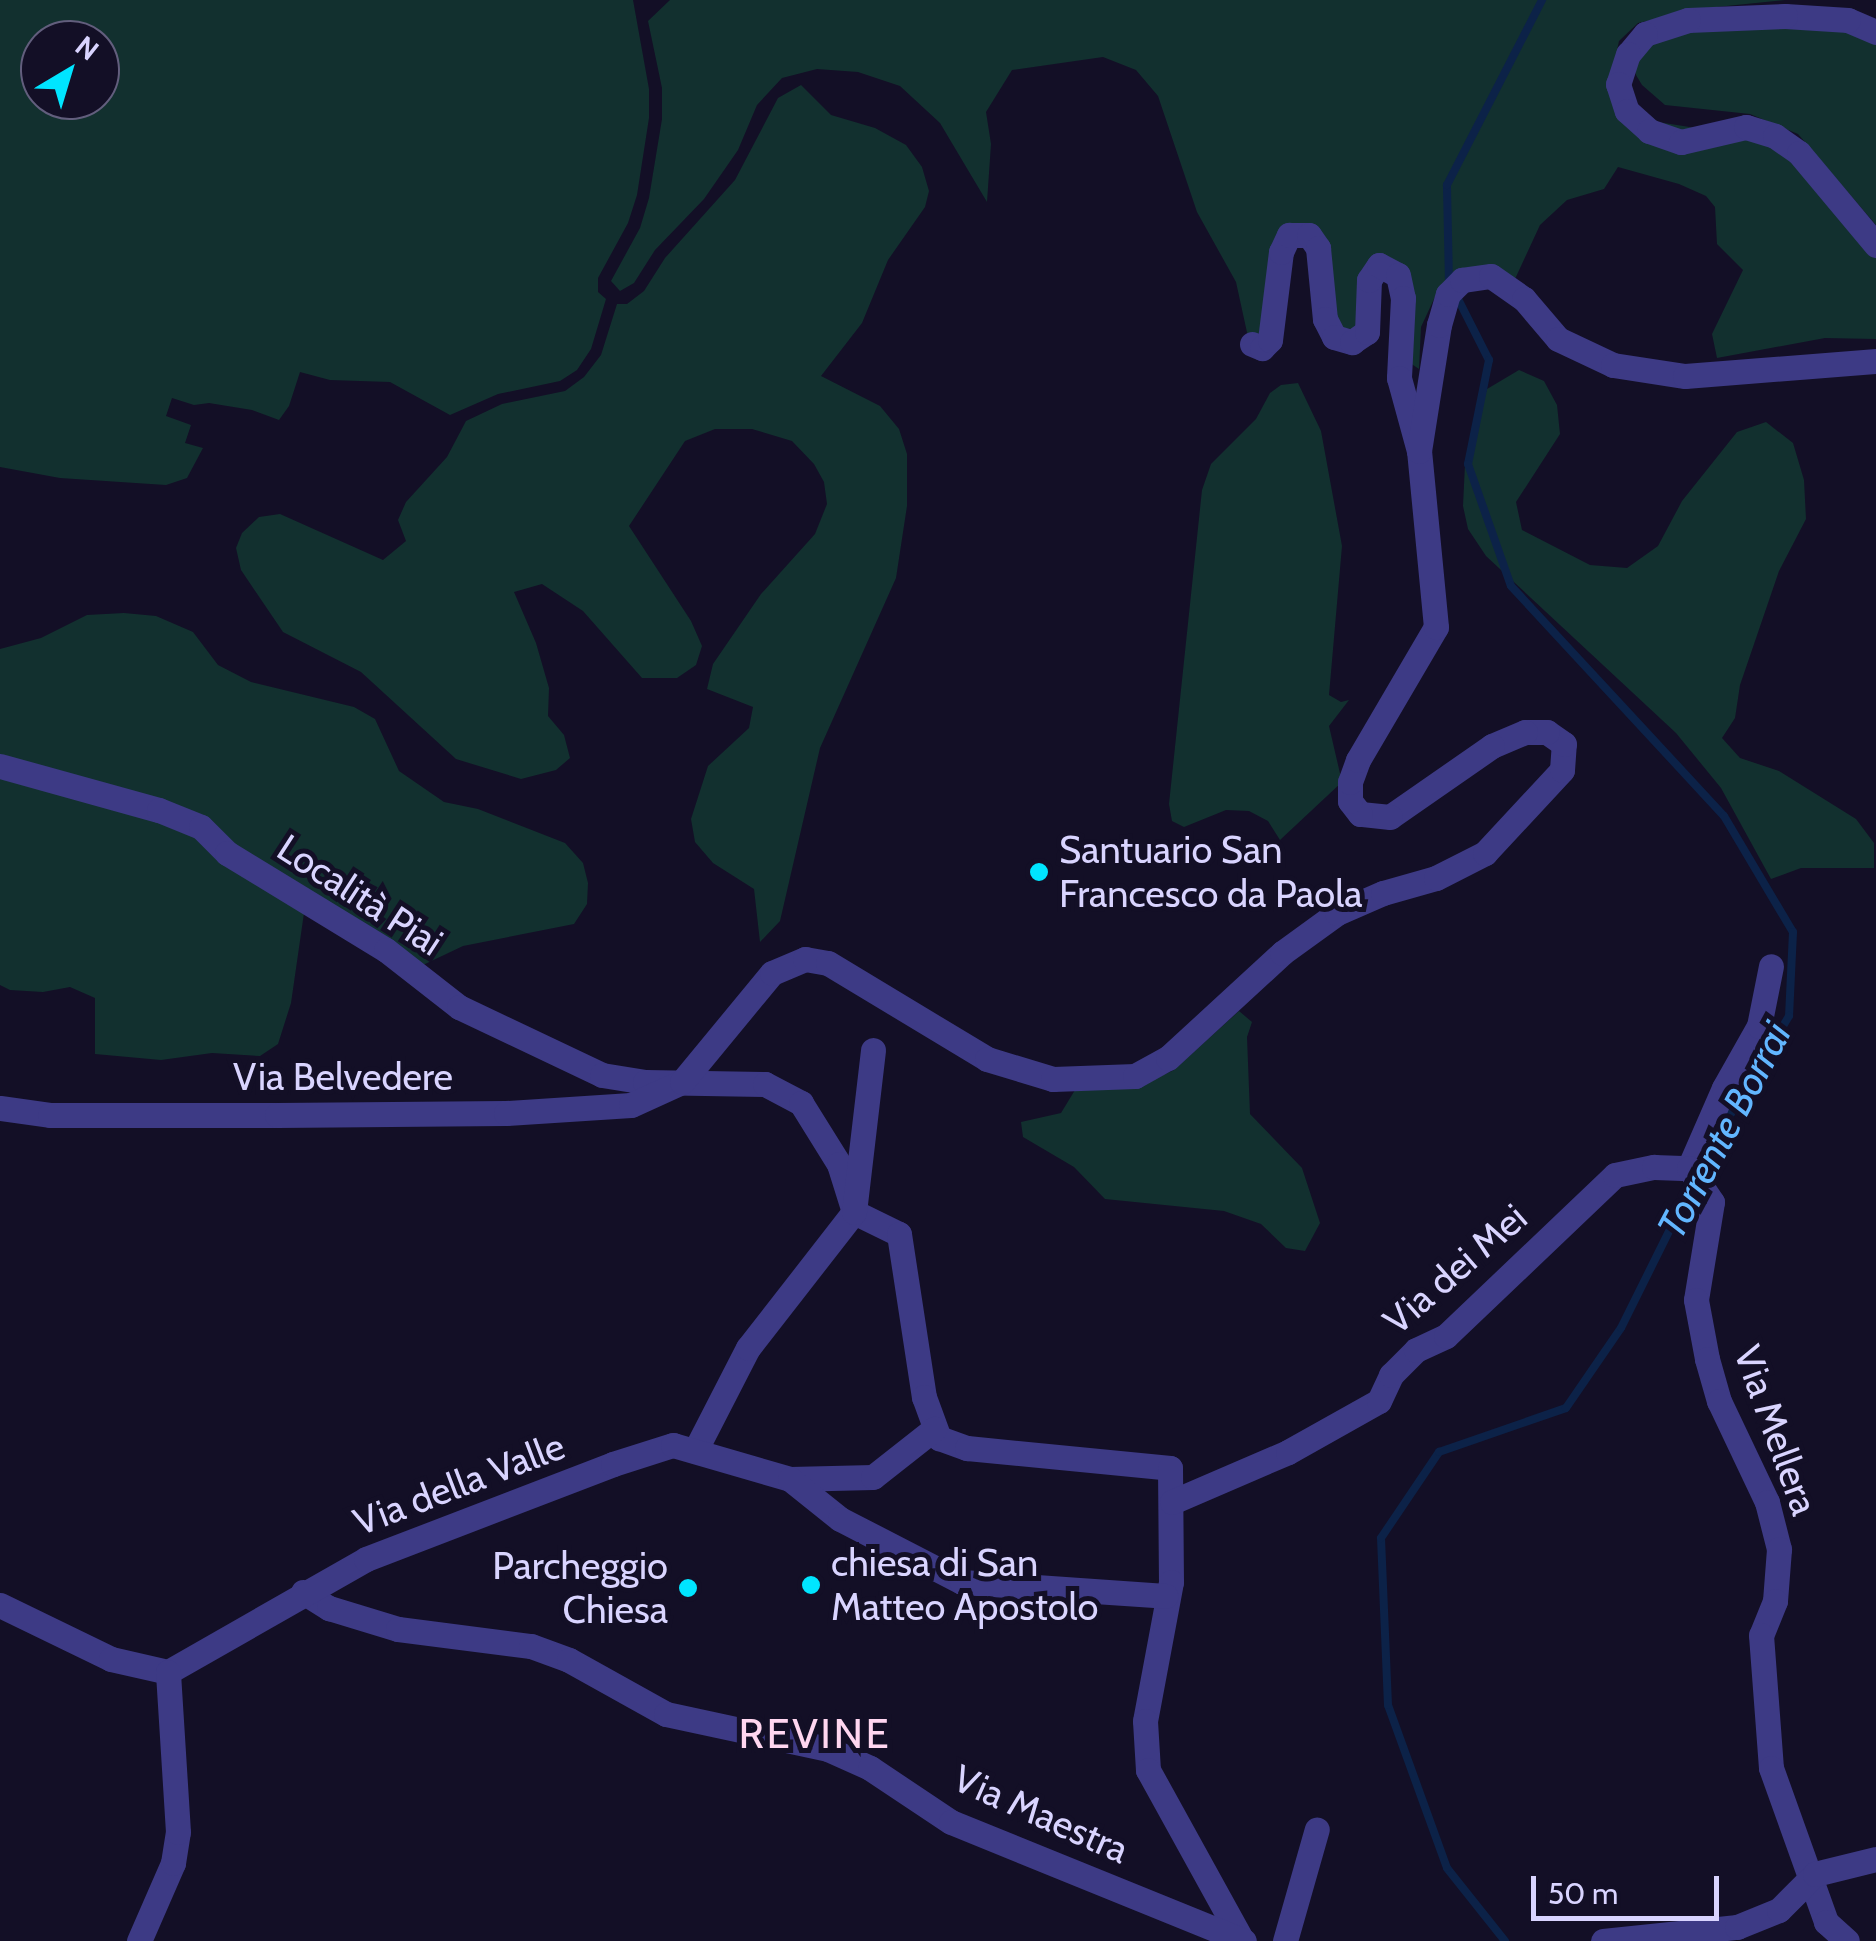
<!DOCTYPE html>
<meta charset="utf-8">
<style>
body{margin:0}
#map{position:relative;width:1876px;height:1941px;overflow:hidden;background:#130f26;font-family:Cabin,sans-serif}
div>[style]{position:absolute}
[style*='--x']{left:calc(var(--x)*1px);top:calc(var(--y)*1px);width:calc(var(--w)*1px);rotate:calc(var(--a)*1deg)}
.green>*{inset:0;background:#12302f}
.stream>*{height:8px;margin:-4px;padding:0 4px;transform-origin:4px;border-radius:4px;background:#0c2248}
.minor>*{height:25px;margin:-12.5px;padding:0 12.5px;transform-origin:12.5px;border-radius:12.5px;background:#3d3a85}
.tertiary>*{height:25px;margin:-12.5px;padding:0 12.5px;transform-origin:12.5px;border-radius:12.5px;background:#3d3a85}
.dots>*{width:28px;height:28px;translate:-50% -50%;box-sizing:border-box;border:5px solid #130f26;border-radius:50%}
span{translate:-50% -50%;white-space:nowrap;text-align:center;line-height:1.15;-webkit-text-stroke:10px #130f26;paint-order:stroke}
.poi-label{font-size:38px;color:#d9d4ff}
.left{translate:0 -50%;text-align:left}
.right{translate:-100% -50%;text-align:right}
.street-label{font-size:38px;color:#d9d4ff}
.water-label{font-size:40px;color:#62b6ff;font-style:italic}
.quarter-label{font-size:42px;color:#ffd6f0;letter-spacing:2.5px}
.north{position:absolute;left:20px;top:20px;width:100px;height:100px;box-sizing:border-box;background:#130f26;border:2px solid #625e7d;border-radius:50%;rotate:38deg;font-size:28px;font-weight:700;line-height:40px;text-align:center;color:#d9d4ff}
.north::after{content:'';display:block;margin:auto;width:35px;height:45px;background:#00e5ff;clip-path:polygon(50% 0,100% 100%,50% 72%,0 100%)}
.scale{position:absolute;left:1531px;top:1876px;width:188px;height:45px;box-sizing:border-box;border:5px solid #d9d4ff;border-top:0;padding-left:12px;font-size:30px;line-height:35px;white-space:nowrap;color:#d9d4ff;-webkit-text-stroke:8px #130f26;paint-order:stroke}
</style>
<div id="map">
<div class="green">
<i style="clip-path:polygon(evenodd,0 0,633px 0,649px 89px,649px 118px,637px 195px,628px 223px,598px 278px,598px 292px,606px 299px,591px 349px,577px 370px,560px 381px,498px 394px,450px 415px,390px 382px,330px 380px,300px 372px,289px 406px,279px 420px,252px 410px,209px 403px,194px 405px,172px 398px,166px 416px,191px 425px,185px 443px,203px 448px,187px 478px,166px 485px,60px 478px,0 467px,0 0,40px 40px,100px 40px,100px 100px,40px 100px,40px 40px)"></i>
<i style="clip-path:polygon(670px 0,1785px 0,1707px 8px,1638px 23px,1619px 41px,1616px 55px,1626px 96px,1658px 122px,1771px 140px,1876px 251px,1876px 339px,1825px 338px,1717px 358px,1712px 334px,1743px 270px,1717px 244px,1715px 207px,1706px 196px,1679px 184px,1618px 167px,1604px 189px,1567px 200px,1540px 225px,1509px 292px,1492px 279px,1440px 286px,1421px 327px,1419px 369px,1407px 361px,1395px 263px,1354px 329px,1336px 328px,1326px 247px,1293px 226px,1259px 341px,1248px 337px,1236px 282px,1197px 212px,1158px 96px,1136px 70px,1103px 57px,1012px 70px,986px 112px,991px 144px,987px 202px,940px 123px,900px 86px,858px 72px,817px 69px,782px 78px,757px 105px,738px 150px,704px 199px,655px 250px,634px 283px,620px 291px,611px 281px,640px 228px,649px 198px,662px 119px,662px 88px,648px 21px)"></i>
<i style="clip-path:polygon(1785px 19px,1876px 35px,1876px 225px,1798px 134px,1750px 114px,1665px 105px,1642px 85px,1636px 75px,1634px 65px,1655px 37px)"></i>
<i style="clip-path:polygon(801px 85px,831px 115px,875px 128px,906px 145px,922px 167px,929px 191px,925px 207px,888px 260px,862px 323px,821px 376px,880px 406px,899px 429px,907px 454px,907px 506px,896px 578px,820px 748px,780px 921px,760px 942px,754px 889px,713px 863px,695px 842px,691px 819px,708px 766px,749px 728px,753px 707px,707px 689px,713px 664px,761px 594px,815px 534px,827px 504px,824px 482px,814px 464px,792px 441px,752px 429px,715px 429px,685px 441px,629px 526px,691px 621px,702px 646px,696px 665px,677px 678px,642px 678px,583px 611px,542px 584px,514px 592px,536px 643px,549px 688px,548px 716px,564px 735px,570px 758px,556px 770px,521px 779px,456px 759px,361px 672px,283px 632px,241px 570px,236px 548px,242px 533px,259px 517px,280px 514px,383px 560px,406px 541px,398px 520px,406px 502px,447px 457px,466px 421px,502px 404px,565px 391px,584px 377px,601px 355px,617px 304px,627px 304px,644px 291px,665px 258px,735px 180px,778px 98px)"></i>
<i style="clip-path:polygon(1519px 370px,1544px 381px,1557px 405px,1560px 434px,1516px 502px,1522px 530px,1590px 565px,1627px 568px,1658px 546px,1682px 501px,1737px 432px,1766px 422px,1793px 443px,1804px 480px,1806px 519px,1779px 571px,1740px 685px,1735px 718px,1722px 738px,1740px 758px,1779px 771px,1856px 819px,1874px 843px,1874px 868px,1801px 868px,1771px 879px,1721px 788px,1676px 733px,1486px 556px,1468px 529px,1463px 506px,1465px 464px,1487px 389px)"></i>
<i style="clip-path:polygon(1298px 383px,1321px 431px,1342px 546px,1329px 695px,1341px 702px,1349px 700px,1329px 726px,1342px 782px,1280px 840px,1268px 821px,1249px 811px,1226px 810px,1184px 827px,1172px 821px,1169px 804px,1202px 490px,1211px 464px,1256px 419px,1270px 393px,1281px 385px)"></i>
<i style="clip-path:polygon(124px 613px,156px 616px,193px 632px,218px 665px,251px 682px,354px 707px,375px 719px,399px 771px,444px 802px,478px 809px,565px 843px,583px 863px,588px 883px,587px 904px,574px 924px,463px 946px,423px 965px,227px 846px,0 758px,0 649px,41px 638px,87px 615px)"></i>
<i style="clip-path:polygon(0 774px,172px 822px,304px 913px,291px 1003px,278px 1044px,260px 1056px,212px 1053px,161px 1060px,95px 1054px,95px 998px,70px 987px,43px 992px,10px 990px,0 985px)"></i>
<i style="clip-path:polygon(1239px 1011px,1252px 1022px,1247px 1037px,1250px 1114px,1302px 1168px,1320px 1223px,1305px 1251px,1286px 1248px,1261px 1224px,1224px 1211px,1105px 1199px,1074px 1167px,1023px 1137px,1021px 1122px,1061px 1113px,1075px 1090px,1144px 1084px,1174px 1070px)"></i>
</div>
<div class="stream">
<i style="--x:1449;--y:283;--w:98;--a:-91.2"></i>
<i style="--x:1447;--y:185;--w:208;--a:-62.8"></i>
<i style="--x:1456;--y:295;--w:73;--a:63.1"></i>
<i style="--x:1489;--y:360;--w:106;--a:101.4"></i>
<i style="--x:1468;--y:464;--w:129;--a:70.6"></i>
<i style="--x:1511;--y:586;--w:313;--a:47.2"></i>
<i style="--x:1724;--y:816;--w:135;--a:59.3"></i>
<i style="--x:1793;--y:932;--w:84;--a:92.7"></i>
<i style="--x:1789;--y:1016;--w:155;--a:120.7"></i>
<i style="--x:1505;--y:1941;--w:93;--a:-128.5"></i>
<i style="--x:1447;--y:1868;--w:173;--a:-109.9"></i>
<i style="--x:1388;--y:1705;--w:167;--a:-92.4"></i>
<i style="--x:1381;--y:1538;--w:104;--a:-56"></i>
<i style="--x:1439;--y:1452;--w:134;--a:-19.1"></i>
<i style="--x:1566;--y:1408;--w:97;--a:-55.5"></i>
<i style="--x:1621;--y:1328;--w:162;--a:-63.6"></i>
</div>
<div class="minor">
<i style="--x:1252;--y:344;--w:11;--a:22"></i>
<i style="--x:1262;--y:348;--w:11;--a:-45"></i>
<i style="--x:1270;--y:340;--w:89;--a:-82.9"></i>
<i style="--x:1281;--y:252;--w:19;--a:-65"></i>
<i style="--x:1289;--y:235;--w:20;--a:0"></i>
<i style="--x:1309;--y:235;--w:16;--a:55"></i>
<i style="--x:1318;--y:248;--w:71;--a:84.4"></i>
<i style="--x:1325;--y:319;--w:20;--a:63"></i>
<i style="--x:1334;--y:337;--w:19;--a:16"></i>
<i style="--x:1352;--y:342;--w:18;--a:-34"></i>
<i style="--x:1367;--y:332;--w:52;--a:-87.8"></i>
<i style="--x:1369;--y:280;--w:18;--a:-56"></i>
<i style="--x:1379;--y:265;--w:21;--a:28"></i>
<i style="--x:1398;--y:275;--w:24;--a:78"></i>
<i style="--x:1403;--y:298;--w:80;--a:92.9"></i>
<i style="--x:1399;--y:378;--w:76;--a:74.7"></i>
<i style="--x:0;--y:766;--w:165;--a:15.5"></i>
<i style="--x:159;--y:810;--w:45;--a:22"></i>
<i style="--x:201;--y:827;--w:37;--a:45"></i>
<i style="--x:227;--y:853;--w:186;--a:31.4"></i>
<i style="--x:386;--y:950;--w:93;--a:38"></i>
<i style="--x:459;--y:1007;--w:158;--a:25.4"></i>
<i style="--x:602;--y:1075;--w:44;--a:9.2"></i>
<i style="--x:645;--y:1082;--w:120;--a:1"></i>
<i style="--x:765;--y:1084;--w:41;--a:27.8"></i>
<i style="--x:801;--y:1103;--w:72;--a:58.1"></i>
<i style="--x:839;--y:1164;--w:50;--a:72.6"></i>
<i style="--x:1689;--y:1168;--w:87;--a:-66.4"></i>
<i style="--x:1724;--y:1088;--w:71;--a:-60.6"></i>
<i style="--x:1759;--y:1026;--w:61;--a:-78.7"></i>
<i style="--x:854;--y:1212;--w:50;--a:26.1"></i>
<i style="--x:899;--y:1234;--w:165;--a:81.3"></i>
<i style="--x:924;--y:1397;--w:44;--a:69.9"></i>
<i style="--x:939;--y:1438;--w:30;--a:20"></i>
<i style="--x:967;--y:1448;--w:204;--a:5.6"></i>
<i style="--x:1170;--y:1468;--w:114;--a:89.5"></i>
<i style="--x:1171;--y:1582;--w:141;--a:100.6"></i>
<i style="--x:1145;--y:1721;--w:49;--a:86.5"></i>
<i style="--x:1148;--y:1770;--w:191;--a:61.1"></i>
<i style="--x:695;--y:1451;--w:116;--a:-62.8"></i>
<i style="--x:748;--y:1348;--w:172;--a:-52.1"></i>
<i style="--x:854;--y:1212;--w:163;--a:-83.3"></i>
<i style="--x:790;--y:1479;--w:83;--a:-1.4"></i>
<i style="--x:873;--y:1477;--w:78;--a:-38.2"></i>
<i style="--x:1172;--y:1502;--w:126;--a:-23.3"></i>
<i style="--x:1288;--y:1452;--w:104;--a:-29.3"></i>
<i style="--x:1379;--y:1401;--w:29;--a:-65"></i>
<i style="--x:1391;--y:1375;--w:35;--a:-45"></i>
<i style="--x:1416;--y:1350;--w:33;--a:-25"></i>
<i style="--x:1446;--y:1336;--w:233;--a:-43.6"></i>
<i style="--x:1615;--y:1175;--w:40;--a:-12"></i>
<i style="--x:1654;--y:1167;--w:35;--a:2"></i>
<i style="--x:1689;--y:1168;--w:41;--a:55.9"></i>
<i style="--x:1712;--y:1202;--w:99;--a:99.3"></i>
<i style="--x:1696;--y:1300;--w:60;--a:79.4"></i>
<i style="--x:1707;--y:1359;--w:44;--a:74.1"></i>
<i style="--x:1719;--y:1401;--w:112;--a:64.6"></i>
<i style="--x:1767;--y:1502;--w:49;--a:75.7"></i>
<i style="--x:1779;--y:1549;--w:52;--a:94.4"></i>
<i style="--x:1775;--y:1601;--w:37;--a:112"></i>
<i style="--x:1761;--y:1635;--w:133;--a:85.7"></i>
<i style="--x:1771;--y:1768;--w:164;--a:70.3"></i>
<i style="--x:1826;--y:1922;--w:28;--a:42"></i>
<i style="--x:303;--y:1592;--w:31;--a:32"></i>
<i style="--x:329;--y:1608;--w:72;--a:16.9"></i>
<i style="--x:398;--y:1629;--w:134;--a:7.3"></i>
<i style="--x:531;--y:1646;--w:40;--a:20.2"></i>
<i style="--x:569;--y:1660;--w:111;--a:29.1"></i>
<i style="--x:666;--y:1714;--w:166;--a:12.2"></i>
<i style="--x:828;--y:1749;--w:46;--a:24.3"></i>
<i style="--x:870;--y:1768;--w:97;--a:33.7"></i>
<i style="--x:951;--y:1822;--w:316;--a:22.1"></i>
<i style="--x:0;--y:1605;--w:123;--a:25.9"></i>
<i style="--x:111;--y:1659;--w:58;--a:12.8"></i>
<i style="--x:168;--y:1672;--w:228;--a:-29.7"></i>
<i style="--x:366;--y:1559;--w:265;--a:-21"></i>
<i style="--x:613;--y:1464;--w:63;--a:-17.6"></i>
<i style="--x:673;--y:1445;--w:122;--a:16.2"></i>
<i style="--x:790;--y:1479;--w:64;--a:38.7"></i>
<i style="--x:840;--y:1519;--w:137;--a:27.3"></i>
<i style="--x:962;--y:1582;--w:204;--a:3.9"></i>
<i style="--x:139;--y:1941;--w:85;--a:-66.4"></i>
<i style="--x:173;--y:1863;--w:31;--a:-81"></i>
<i style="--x:178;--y:1832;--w:160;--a:-93.6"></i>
<i style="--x:1285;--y:1941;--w:116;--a:-74.1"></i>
<i style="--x:1603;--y:1941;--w:135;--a:-6"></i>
<i style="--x:1737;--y:1927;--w:45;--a:-22"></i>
<i style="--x:1779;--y:1910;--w:51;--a:-45"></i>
<i style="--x:1815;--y:1874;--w:63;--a:-13.8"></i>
</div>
<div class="tertiary">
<i style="--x:1876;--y:32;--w:30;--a:-157"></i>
<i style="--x:1848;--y:20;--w:63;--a:-176.4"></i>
<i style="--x:1785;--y:16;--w:97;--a:177.6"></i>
<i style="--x:1688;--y:20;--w:45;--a:162"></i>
<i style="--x:1645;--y:34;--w:26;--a:130"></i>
<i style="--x:1628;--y:54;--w:32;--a:108"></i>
<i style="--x:1618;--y:84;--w:28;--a:72"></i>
<i style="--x:1627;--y:111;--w:30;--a:42"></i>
<i style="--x:1649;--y:131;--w:34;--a:19"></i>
<i style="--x:1681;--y:142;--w:67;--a:-13"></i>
<i style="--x:1746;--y:127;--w:30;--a:17"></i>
<i style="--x:1775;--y:136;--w:29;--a:35"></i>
<i style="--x:1799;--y:153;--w:120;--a:50.1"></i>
<i style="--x:0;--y:1108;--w:50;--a:8"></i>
<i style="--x:50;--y:1115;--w:227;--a:0"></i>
<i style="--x:277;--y:1115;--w:229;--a:-0.5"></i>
<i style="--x:506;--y:1113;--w:125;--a:-3.7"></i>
<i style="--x:631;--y:1105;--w:56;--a:-24.3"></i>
<i style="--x:682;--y:1082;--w:141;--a:-50.5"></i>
<i style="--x:772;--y:973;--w:36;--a:-23"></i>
<i style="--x:805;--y:959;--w:23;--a:10"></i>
<i style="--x:828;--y:963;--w:186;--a:31.1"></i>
<i style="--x:987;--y:1059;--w:69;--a:16.9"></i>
<i style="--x:1053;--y:1079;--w:82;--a:-2.1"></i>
<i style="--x:1135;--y:1076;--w:38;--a:-29"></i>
<i style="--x:1168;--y:1058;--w:155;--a:-42.6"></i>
<i style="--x:1282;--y:953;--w:68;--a:-36"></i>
<i style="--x:1337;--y:913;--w:50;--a:-23.5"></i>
<i style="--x:1383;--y:893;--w:55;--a:-15.8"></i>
<i style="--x:1436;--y:878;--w:55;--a:-27"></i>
<i style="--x:1485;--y:853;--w:113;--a:-47.1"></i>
<i style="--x:1562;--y:770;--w:26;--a:-86"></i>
<i style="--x:1564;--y:744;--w:21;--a:-145"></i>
<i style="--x:1547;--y:732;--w:22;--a:180"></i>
<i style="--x:1525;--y:732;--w:36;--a:157"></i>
<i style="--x:1492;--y:746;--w:124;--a:145.2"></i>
<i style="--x:1390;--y:817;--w:30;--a:-174"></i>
<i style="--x:1360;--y:814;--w:16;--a:-128"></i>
<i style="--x:1350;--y:801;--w:19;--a:-90"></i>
<i style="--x:1350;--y:782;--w:23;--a:-70"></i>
<i style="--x:1358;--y:760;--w:154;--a:-59.6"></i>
<i style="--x:1436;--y:627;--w:177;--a:-95.5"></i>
<i style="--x:1419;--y:451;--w:128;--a:-81"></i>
<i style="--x:1439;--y:325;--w:32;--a:-74"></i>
<i style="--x:1448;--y:294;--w:20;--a:-45"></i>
<i style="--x:1462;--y:280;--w:29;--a:-8"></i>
<i style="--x:1491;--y:276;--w:40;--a:34.9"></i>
<i style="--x:1524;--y:299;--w:52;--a:49.6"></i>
<i style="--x:1558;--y:339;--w:61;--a:25.3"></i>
<i style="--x:1613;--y:365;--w:73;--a:8.7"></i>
<i style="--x:1685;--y:376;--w:192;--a:-4.5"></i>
</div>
<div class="dots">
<i style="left:1039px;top:872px;background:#00e5ff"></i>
<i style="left:811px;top:1585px;background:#00e5ff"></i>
<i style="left:688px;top:1588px;background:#00e5ff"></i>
</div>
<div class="poi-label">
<span class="left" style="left:1059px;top:872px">Santuario San<br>Francesco da Paola</span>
<span class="left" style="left:831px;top:1585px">chiesa di San<br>Matteo Apostolo</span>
<span class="right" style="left:668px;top:1588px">Parcheggio<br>Chiesa</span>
</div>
<div class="street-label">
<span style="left:360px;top:895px;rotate:33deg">Località Piai</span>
<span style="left:343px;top:1077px">Via Belvedere</span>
<span style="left:1455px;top:1269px;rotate:-41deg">Via dei Mei</span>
<span style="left:1776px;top:1430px;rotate:70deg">Via Mellera</span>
<span style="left:459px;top:1484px;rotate:-21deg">Via della Valle</span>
<span style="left:1041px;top:1814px;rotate:24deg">Via Maestra</span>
</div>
<div class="water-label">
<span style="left:1724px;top:1130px;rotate:-62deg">Torrente Borrai</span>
</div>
<div class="quarter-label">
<span style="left:815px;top:1733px">REVINE</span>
</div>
<div class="north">N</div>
<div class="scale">50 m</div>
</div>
